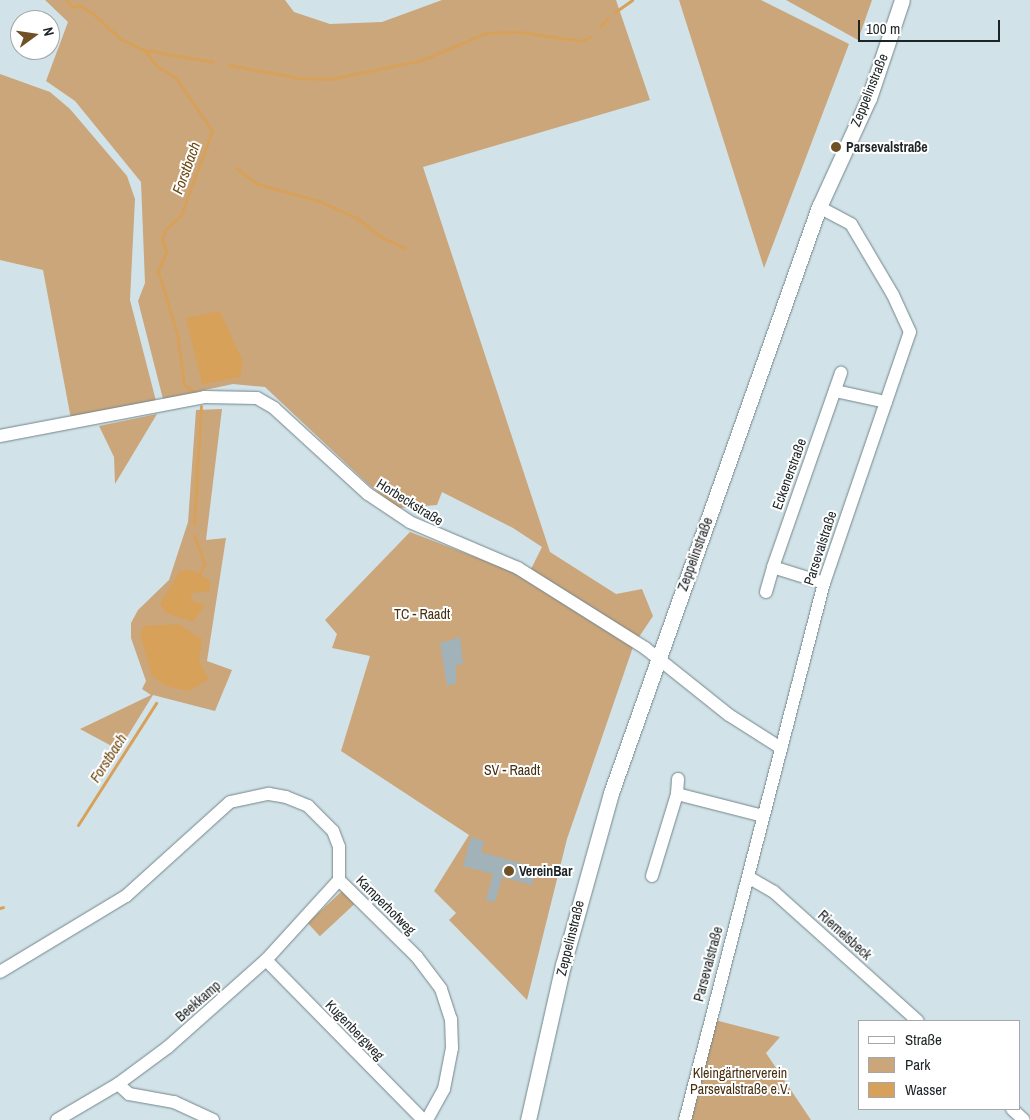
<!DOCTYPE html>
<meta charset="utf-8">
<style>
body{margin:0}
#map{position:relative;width:1030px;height:1120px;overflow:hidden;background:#d1e3e9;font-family:"Archivo Narrow",sans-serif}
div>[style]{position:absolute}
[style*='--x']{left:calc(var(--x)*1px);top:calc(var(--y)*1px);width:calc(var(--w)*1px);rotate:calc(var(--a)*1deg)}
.green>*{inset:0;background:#cba67b;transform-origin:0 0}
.water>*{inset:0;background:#d8a15a}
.stream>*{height:3px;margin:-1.5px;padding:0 1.5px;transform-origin:1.5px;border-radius:1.5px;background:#d8a15a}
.building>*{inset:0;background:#a1b2b8}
.roads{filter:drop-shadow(0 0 1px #74858a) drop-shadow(0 0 1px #74858a)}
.minor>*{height:12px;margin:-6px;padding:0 6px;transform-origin:6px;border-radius:6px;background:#fff}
.major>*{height:15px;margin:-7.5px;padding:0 7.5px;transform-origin:7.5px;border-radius:7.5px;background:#fff}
.dots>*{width:14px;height:14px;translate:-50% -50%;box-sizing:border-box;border:2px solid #fff;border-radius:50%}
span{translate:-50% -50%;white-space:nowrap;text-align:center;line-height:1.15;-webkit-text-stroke:4px #fff;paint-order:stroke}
.street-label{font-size:14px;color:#1d2426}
.poi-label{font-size:14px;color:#1d2426;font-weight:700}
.left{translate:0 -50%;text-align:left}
.park-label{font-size:14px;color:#472f11}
.water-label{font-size:15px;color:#6c4710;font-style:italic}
.legend{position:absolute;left:858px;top:1020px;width:162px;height:90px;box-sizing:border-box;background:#fff;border:1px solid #a5a7a8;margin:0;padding:6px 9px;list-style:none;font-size:15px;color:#1d2426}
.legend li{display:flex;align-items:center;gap:10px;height:25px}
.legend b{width:25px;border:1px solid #a5a7a8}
.north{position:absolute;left:10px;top:10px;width:50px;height:50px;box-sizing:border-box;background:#fff;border:1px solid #a5a7a8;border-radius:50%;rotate:76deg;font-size:14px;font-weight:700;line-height:20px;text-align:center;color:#1d2426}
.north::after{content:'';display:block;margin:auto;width:18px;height:22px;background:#705026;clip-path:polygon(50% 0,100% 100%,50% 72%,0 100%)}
.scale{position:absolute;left:858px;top:20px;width:142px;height:22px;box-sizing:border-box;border:2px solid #1d2426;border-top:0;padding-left:6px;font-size:15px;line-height:18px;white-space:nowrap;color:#1d2426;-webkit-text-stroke:4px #fff;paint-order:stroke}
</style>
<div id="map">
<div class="green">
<i style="clip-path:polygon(45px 0,285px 0,294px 12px,330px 24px,382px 22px,442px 0,616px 0,650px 100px,423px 167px,550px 552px,616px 594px,642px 589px,653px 616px,639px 637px,530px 571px,542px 547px,513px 528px,442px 492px,437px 505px,398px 508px,369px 485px,265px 387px,233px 384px,163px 399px,138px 301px,145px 283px,141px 182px,75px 101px,46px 81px,68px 22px)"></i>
<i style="clip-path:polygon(679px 0,761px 0,849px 44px,764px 268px)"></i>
<i style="clip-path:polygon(786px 0,872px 0,858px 40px)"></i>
<i style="clip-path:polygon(0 74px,50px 92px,70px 109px,127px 176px,135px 199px,130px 300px,156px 401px,71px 419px,43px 270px,0 260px)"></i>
<i style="clip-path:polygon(222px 409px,206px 540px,226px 538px,207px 661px,232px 670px,215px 711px,153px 695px,119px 750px,80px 729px,151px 695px,142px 689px,146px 681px,131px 638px,131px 623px,138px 610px,169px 580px,188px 522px,196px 410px)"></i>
<i style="clip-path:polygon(157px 414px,115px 484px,114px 457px,99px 426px)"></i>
<i style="clip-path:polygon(410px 532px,509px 570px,633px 647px,567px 839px,527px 1000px,449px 920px,456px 913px,434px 891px,469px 835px,341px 751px,370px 656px,332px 648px,337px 634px,325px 620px)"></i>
<i style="left:342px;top:891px;width:18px;height:47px;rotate:47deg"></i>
<i style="clip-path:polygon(715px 1020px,780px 1037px,766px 1053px,811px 1120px,691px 1120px)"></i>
</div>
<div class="water">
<i style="clip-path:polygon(220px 311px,243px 362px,240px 377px,202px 384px,186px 318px)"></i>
<i style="clip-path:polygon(191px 570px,210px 580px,210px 591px,192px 593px,191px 600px,205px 605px,193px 622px,166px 613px,160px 604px,180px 571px)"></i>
<i style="clip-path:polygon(178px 624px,202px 639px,199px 661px,209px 679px,189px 691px,166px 686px,152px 676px,140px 635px,144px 626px)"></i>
</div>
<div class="stream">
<i style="--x:67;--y:0;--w:9;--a:54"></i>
<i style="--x:72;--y:7;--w:7;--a:-16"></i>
<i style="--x:79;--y:5;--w:15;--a:32"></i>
<i style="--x:92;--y:13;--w:39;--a:42"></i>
<i style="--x:121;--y:39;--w:25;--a:26"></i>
<i style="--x:144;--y:50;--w:22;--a:51"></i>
<i style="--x:158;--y:67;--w:21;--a:31"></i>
<i style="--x:176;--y:78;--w:64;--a:55.8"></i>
<i style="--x:212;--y:131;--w:90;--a:110.3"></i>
<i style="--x:181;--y:215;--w:22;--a:137"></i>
<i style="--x:165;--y:230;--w:9;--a:108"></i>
<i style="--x:162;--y:239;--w:14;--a:73"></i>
<i style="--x:166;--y:252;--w:21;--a:113"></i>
<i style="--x:158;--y:271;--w:66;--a:73.2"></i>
<i style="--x:177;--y:334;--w:51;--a:82.2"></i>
<i style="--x:184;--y:385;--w:15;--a:32"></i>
<i style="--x:615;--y:12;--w:21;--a:-35"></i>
<i style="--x:600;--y:27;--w:12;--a:-48"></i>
<i style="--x:145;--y:50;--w:69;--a:10"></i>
<i style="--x:229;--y:65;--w:71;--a:10.5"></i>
<i style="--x:299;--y:78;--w:31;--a:2"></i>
<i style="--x:330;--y:79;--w:94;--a:-11.7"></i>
<i style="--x:422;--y:60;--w:69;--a:-22.9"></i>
<i style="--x:486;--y:33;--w:33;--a:-2"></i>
<i style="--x:519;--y:32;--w:64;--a:8.1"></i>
<i style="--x:582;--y:41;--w:9;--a:-27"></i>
<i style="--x:236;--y:168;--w:26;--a:37"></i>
<i style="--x:257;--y:184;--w:64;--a:15.3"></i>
<i style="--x:319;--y:201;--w:42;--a:24.1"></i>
<i style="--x:357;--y:218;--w:33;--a:38"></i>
<i style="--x:383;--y:238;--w:24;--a:24"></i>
<i style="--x:194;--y:524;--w:118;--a:-86.6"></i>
<i style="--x:194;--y:535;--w:30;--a:70"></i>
<i style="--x:204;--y:563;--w:14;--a:111"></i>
<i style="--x:78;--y:825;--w:145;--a:-57.4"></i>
<i style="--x:0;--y:908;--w:3;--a:-18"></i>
</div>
<div class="building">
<i style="clip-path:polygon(460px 637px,463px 664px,456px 665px,456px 683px,447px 686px,440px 643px)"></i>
<i style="clip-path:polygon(471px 837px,484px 841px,481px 852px,537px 868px,532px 885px,502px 877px,495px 902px,486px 900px,493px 874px,463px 866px)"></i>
</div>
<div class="roads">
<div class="minor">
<i style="--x:835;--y:391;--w:52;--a:12.2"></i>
<i style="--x:0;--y:436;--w:208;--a:-10.8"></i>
<i style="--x:204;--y:397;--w:53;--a:1.1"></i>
<i style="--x:257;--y:398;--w:20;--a:30"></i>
<i style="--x:274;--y:408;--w:127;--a:42.5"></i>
<i style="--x:368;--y:494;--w:50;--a:33.7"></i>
<i style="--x:410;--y:522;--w:117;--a:23.1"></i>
<i style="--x:518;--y:568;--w:150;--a:32.2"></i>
<i style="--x:645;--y:648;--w:107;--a:38.6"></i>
<i style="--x:729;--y:715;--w:62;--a:32.4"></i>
<i style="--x:824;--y:583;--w:53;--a:-162.6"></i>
<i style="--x:773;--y:567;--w:206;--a:-70.7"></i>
<i style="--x:766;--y:592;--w:26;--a:-74"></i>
<i style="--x:677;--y:794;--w:89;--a:14.3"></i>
<i style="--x:652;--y:876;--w:86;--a:-73"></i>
<i style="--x:677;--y:794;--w:15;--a:-86"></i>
<i style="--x:748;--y:877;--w:30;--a:30"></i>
<i style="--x:774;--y:892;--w:193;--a:41.9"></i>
<i style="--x:266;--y:960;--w:224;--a:45.5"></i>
<i style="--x:0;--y:972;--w:147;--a:-31.1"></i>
<i style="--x:126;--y:896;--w:140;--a:-42.1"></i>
<i style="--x:230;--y:802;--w:40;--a:-12"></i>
<i style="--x:269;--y:794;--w:17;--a:10"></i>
<i style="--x:286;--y:797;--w:24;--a:22"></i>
<i style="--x:308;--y:806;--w:35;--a:45"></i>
<i style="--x:333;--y:831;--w:17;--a:69"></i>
<i style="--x:339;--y:847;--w:33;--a:90"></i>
<i style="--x:339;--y:880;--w:110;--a:44.6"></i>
<i style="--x:417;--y:957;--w:40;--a:53"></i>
<i style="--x:441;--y:989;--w:32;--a:72"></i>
<i style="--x:451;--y:1019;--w:29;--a:88"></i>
<i style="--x:452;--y:1048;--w:42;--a:101"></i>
<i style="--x:444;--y:1089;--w:35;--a:119"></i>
<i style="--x:118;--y:1084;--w:15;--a:42"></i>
<i style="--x:129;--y:1094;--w:46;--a:10.1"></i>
<i style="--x:174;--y:1102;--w:43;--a:24.8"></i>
<i style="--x:1012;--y:1109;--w:16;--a:43"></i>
<i style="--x:57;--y:1120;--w:71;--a:-30.5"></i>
<i style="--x:118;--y:1084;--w:62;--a:-36.5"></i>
<i style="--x:168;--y:1047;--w:131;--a:-41.6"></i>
<i style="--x:266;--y:960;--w:108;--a:-47.6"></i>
<i style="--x:685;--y:1120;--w:555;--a:-75.49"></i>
<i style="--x:824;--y:583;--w:265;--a:-71.1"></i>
<i style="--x:910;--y:332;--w:41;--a:-114.7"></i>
<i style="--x:893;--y:295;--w:82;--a:-120.6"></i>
<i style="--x:851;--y:224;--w:36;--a:-152"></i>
</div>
<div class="major">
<i style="--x:528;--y:1120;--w:159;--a:-77.3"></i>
<i style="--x:563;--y:965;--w:179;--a:-74.4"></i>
<i style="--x:611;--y:793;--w:622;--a:-70.46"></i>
<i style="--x:819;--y:207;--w:120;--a:-65.4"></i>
<i style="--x:869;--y:98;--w:103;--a:-71.4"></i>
</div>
</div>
<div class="dots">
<i style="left:836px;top:147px;background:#705026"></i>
<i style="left:509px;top:871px;background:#705026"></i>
</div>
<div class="street-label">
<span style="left:869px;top:90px;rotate:-68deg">Zeppelinstraße</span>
<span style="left:789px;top:474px;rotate:-70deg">Eckenerstraße</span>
<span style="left:410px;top:502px;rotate:32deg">Horbeckstraße</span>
<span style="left:820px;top:548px;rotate:-72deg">Parsevalstraße</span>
<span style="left:695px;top:554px;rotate:-70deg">Zeppelinstraße</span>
<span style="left:386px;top:905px;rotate:45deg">Kamperhofweg</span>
<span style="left:845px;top:935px;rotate:42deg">Riemelsbeck</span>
<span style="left:570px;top:938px;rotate:-76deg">Zeppelinstraße</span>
<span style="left:708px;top:964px;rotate:-75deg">Parsevalstraße</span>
<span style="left:198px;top:1001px;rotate:-41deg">Beekkamp</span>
<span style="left:355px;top:1030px;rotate:46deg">Kugenbergweg</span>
</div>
<div class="poi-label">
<span class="left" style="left:846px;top:147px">Parsevalstraße</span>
<span class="left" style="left:519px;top:871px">VereinBar</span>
</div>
<div class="park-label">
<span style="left:422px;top:614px">TC - Raadt</span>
<span style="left:512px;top:770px">SV - Raadt</span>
<span style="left:740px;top:1081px">Kleingärtnerverein<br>Parsevalstraße e.V.</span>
</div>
<div class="water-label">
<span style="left:186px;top:168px;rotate:-70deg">Forstbach</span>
<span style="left:108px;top:758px;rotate:-57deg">Forstbach</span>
</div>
<ul class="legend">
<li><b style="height:6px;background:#fff"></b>Straße</li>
<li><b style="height:14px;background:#cba67b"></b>Park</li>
<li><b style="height:14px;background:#d8a15a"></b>Wasser</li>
</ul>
<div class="north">N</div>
<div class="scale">100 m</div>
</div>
